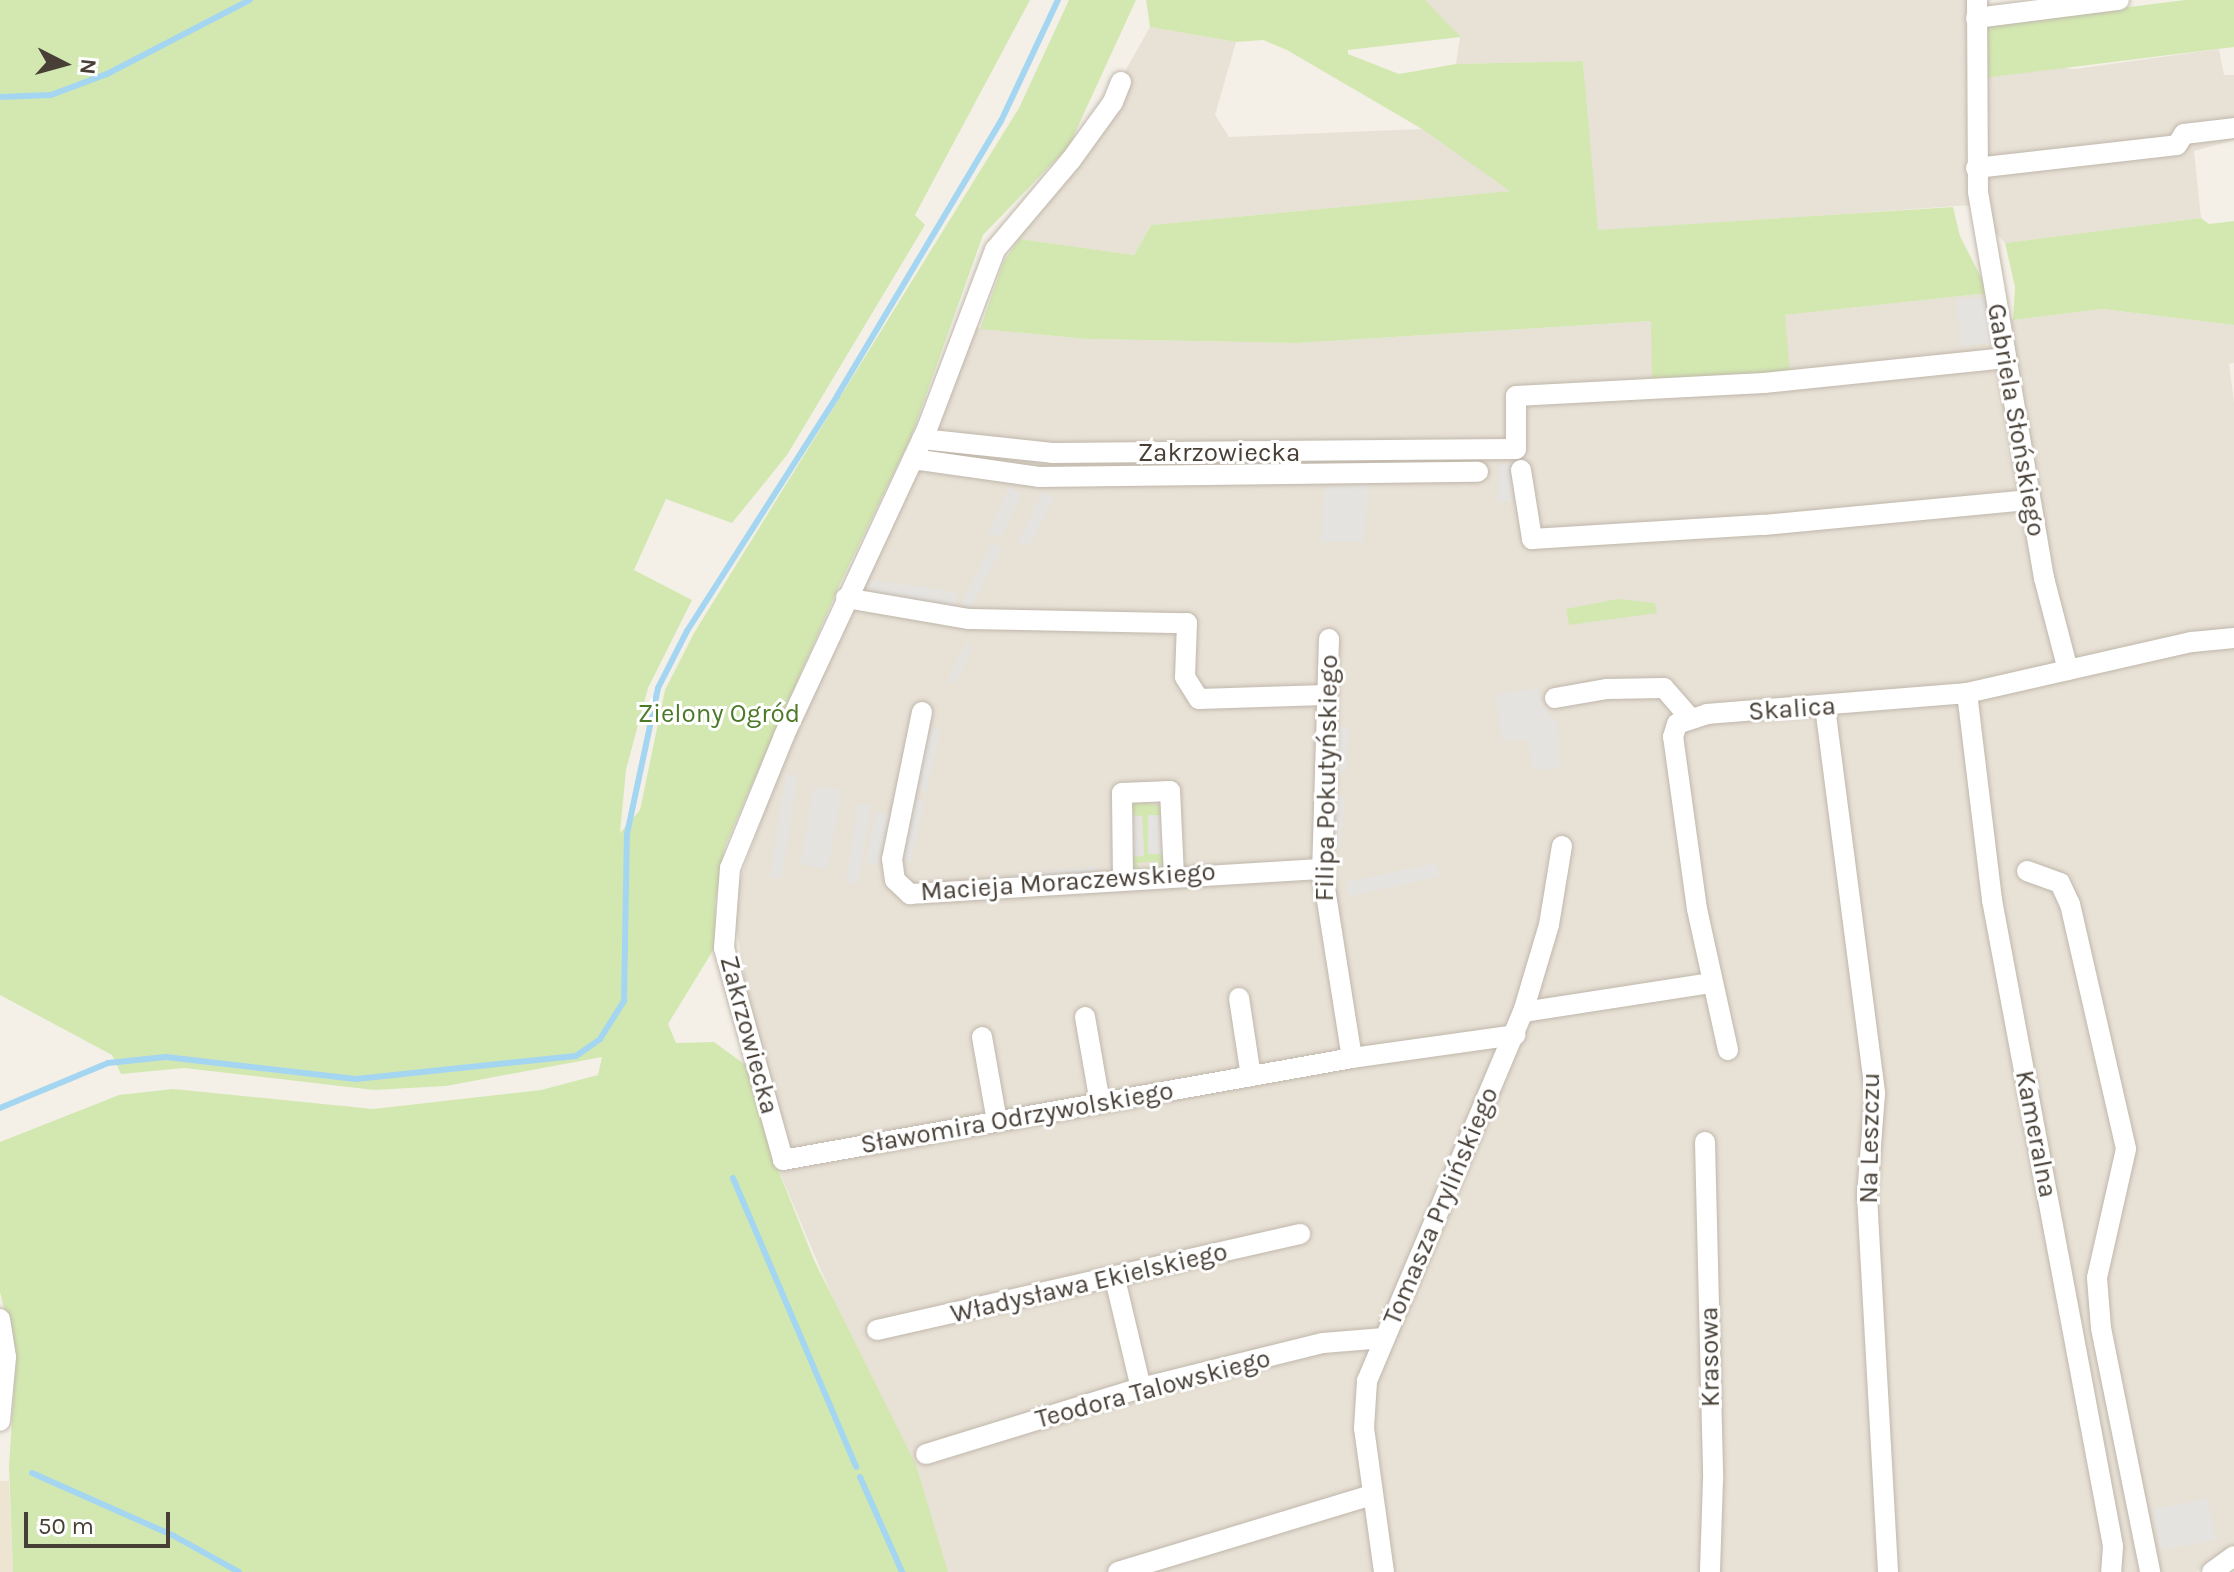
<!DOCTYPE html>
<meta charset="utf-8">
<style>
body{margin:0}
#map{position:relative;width:2234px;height:1572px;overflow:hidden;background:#f4f0e8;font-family:Karla,sans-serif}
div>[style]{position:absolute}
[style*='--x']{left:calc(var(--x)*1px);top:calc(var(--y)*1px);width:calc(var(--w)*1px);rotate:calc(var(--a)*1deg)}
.residential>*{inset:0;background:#e8e1d6}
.education>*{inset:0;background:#ede4d2}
.green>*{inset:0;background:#d3e8b1}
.parking>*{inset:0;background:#e5e3e0;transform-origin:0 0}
.stream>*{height:6px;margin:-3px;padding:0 3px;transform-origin:3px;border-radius:3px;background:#a5d6f1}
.roads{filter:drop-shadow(0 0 2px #c0b7ab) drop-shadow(0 0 2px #c0b7ab)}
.minor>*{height:20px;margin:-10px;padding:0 10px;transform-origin:10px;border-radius:10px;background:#fff}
span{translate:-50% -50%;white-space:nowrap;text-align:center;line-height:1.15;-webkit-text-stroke:6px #fff;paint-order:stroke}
.street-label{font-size:26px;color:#484037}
.park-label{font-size:26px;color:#4d7a29}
.north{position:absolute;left:24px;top:24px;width:80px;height:80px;-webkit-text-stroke:6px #fff;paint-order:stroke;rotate:96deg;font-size:22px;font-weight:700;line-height:32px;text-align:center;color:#484037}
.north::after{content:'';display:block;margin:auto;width:28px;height:36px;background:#484037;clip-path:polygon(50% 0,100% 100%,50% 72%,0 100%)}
.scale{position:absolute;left:24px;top:1512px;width:146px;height:36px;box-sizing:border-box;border:4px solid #484037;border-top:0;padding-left:10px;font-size:24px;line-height:28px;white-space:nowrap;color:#484037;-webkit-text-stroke:6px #fff;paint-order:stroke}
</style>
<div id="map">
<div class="residential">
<i style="clip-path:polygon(1425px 0,1987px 0,1983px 60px,2075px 69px,2219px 49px,2224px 75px,2234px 75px,2234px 140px,2194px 151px,2201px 218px,2005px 243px,1971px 205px,1597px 231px,1583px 61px,1456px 64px,1460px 37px)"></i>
<i style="clip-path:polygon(1150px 27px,1236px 42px,1215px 115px,1229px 137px,1422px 129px,1511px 191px,1151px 225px,1134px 255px,1009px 238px,1071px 167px)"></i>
<i style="clip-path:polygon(1989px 293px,2013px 320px,2102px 309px,2234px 325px,2234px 363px,2229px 364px,2234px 402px,2234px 1547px,2196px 1572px,948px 1572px,774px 1159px,732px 902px,776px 779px,973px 328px,1087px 339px,1297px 343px,1652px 321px,1652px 380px,1785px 315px)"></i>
</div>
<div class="education">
<i style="clip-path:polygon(0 1481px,9px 1481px,13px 1572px,0 1572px)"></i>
</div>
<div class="green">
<i style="clip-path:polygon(0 0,1030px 0,915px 215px,925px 225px,787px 455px,732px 523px,666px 499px,634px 570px,692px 600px,648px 688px,626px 770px,620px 833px,640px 810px,665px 690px,694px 633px,1019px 108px,1069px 0,1136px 0,1069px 146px,983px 235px,911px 437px,839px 586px,725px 846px,715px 904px,717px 944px,668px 1024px,676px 1043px,714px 1042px,747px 1066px,774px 1159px,814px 1260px,916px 1465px,948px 1572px,13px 1572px,9px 1466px,16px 1358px,0 1292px,0 1142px,119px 1095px,173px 1089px,373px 1109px,541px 1090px,598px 1075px,602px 1057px,446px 1086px,374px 1090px,184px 1068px,121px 1074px,112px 1055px,0 995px)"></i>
<i style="clip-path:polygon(1146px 0,1425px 0,1461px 37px,1348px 50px,1348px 54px,1399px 74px,1456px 64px,1583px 61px,1598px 230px,1953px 207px,1960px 236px,1989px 293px,1785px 315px,1790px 372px,1652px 381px,1651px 321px,1297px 343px,1087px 339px,980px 329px,1004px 261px,1019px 239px,1134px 255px,1151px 225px,1510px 191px,1422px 129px,1287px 50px,1263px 40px,1236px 42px,1150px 27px)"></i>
<i style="clip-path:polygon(2185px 0,2234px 0,2234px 47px,1983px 78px,1986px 25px)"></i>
<i style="clip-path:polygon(2201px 218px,2209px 224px,2234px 221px,2234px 325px,2102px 309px,2013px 320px,2015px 287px,2005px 243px)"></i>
<i style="clip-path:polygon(1617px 599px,1655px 603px,1657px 613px,1569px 625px,1566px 609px)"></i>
<i style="clip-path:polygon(1132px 801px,1161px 806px,1162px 815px,1149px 815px,1163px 854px,1161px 868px,1157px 861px,1137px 863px,1140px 870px,1131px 867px,1130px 856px,1144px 855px,1142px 817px,1130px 813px)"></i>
</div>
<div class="parking">
<i style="left:1986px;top:297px;width:46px;height:30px;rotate:84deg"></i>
<i style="left:1498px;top:464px;width:14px;height:38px"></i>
<i style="clip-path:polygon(1369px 485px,1363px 542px,1321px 542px,1325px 487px)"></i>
<i style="left:1009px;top:487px;width:14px;height:50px;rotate:25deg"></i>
<i style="left:1043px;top:491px;width:13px;height:56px;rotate:27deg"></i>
<i style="left:992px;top:543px;width:11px;height:68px;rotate:27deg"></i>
<i style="left:870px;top:580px;width:88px;height:15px;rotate:8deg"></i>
<i style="clip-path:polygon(968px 639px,971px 650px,957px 681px,945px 685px)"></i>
<i style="clip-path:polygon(1539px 688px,1540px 702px,1558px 725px,1559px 769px,1533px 769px,1528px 739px,1502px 742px,1496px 695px)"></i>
<i style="left:1335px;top:726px;width:14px;height:46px;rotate:4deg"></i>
<i style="left:928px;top:727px;width:13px;height:64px;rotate:13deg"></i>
<i style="left:786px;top:774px;width:12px;height:104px;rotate:9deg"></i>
<i style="left:814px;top:786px;width:28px;height:79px;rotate:10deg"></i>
<i style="left:1333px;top:796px;width:12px;height:51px;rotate:5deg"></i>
<i style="left:912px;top:798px;width:13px;height:63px;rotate:13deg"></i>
<i style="left:858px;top:803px;width:13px;height:80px;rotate:9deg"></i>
<i style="left:876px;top:812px;width:14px;height:51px;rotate:12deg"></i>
<i style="left:1148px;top:815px;width:14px;height:39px"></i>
<i style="left:1142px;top:816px;width:40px;height:14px;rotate:87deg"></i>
<i style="left:1437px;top:863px;width:14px;height:93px;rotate:78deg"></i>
<i style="left:1096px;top:866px;width:9px;height:102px;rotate:84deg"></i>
<i style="left:2208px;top:1499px;width:42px;height:56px;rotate:80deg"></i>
</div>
<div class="stream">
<i style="--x:0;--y:97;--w:51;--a:-2.2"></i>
<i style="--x:51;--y:95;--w:60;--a:-20.6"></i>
<i style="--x:107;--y:74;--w:161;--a:-27.4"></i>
<i style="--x:0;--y:1108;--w:117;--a:-22.6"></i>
<i style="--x:108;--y:1063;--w:58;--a:-5.9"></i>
<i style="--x:166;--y:1057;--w:191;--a:6.6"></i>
<i style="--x:356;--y:1079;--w:221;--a:-6"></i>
<i style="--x:576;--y:1056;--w:29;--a:-35"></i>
<i style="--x:600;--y:1039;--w:45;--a:-57.7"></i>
<i style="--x:624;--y:1001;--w:167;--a:-89"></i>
<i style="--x:627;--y:834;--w:149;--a:-78"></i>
<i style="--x:658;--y:688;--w:64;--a:-63"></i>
<i style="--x:687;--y:631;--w:279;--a:-57.4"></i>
<i style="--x:837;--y:396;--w:320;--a:-59.2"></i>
<i style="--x:1001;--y:121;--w:134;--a:-64.8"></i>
<i style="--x:733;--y:1178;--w:314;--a:66.9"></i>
<i style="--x:32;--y:1473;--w:155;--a:23.9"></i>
<i style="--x:174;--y:1536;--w:74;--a:29"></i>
<i style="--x:860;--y:1477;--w:104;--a:66.1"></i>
</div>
<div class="roads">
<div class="minor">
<i style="--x:1977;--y:0;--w:192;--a:89.7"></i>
<i style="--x:1978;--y:192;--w:392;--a:80.3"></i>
<i style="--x:2044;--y:578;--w:95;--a:75.4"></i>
<i style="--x:1976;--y:18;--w:144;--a:-7.2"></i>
<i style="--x:1121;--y:82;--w:22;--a:112"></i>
<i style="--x:1113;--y:102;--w:72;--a:125.9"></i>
<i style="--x:1071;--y:160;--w:118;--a:130.2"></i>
<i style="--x:995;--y:250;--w:191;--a:110.8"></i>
<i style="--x:927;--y:429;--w:339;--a:115"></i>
<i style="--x:784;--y:736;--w:143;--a:112.2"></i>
<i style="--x:730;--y:868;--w:80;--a:94.3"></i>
<i style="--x:724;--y:948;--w:220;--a:74.4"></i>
<i style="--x:783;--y:1160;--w:578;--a:-10.16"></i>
<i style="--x:1352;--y:1058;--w:165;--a:-8"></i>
<i style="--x:1976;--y:168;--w:202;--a:-6.5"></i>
<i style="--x:2177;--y:145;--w:13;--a:-58"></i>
<i style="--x:2184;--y:134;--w:50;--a:-6.8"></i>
<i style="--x:922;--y:439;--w:131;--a:6.1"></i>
<i style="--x:1052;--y:453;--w:464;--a:-0.5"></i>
<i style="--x:1516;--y:449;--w:53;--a:-90"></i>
<i style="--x:1516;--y:396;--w:248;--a:-3"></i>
<i style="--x:1764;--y:383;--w:241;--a:-5.9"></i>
<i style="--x:913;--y:459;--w:127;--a:8.1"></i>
<i style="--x:1039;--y:477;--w:439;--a:-0.7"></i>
<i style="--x:1521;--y:470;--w:70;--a:80.9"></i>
<i style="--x:1532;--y:539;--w:232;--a:-3.5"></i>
<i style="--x:1764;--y:525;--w:267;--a:-5.4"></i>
<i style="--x:846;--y:598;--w:125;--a:9.7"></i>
<i style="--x:969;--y:619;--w:218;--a:1.1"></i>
<i style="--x:1187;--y:623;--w:54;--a:92.1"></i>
<i style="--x:1185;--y:677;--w:26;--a:58"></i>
<i style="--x:1199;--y:699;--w:126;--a:-1.8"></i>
<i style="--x:1329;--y:639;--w:230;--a:91.7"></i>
<i style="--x:1322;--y:869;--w:191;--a:81"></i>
<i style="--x:1967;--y:693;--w:209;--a:83.1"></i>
<i style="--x:1992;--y:900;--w:657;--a:79.39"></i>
<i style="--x:2113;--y:1546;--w:26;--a:94"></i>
<i style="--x:1555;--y:698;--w:53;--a:-9.8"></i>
<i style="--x:1607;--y:689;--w:57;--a:-1"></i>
<i style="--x:1664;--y:688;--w:37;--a:49"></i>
<i style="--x:1825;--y:707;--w:390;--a:82.6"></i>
<i style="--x:1875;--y:1094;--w:102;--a:94.5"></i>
<i style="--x:1867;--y:1196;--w:377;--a:86.8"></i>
<i style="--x:922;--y:712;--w:150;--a:101.5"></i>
<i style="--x:892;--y:859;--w:21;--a:82"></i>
<i style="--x:895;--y:880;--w:21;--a:43"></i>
<i style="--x:910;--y:894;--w:413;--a:-3.5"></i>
<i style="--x:2027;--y:871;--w:35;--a:20"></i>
<i style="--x:2060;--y:883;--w:23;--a:65"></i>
<i style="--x:2070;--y:904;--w:251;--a:77.1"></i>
<i style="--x:2126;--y:1149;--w:132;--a:102.7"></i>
<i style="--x:2097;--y:1278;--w:50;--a:85.4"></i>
<i style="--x:2101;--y:1328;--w:249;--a:78.6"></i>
<i style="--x:1123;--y:878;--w:85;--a:-90.7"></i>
<i style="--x:1122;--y:793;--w:48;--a:-2.4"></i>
<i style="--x:1170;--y:791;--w:84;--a:87.3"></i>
<i style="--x:1239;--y:998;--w:79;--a:81.3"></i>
<i style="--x:1523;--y:1012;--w:189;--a:-8.8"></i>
<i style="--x:1085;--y:1017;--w:87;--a:80.1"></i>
<i style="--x:982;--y:1037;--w:85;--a:79.9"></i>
<i style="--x:1728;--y:1050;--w:144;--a:-102.4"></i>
<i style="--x:1697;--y:909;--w:174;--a:-97.9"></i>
<i style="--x:1673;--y:737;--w:14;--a:-73"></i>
<i style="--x:1677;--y:724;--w:32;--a:-18"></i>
<i style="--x:1707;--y:714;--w:261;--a:-4.6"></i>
<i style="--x:1967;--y:693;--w:231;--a:-12.8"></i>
<i style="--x:2192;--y:642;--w:42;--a:-5.4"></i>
<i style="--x:1705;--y:1142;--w:338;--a:88.6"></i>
<i style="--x:1713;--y:1480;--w:92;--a:91.9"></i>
<i style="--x:1115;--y:1279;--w:112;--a:76.6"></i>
<i style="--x:0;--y:1319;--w:38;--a:81"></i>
<i style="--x:6;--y:1357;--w:64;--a:95.4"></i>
<i style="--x:877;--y:1330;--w:434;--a:-12.8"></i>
<i style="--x:926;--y:1454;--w:225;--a:-17.1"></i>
<i style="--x:1141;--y:1388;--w:187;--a:-13.9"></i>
<i style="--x:1323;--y:1343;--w:61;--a:-4.7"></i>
<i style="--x:1118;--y:1572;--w:265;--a:-16.9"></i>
<i style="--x:1384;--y:1572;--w:145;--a:-97.9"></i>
<i style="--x:1364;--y:1428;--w:47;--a:-86.3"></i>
<i style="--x:1367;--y:1381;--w:401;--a:-67.1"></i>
<i style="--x:1523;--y:1012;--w:91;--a:-73.4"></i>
<i style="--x:1549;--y:925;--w:80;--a:-80.7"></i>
<i style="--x:2212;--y:1572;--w:27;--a:-36"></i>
</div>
</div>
<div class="street-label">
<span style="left:2016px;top:420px;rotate:80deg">Gabriela Słońskiego</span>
<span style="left:1219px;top:453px">Zakrzowiecka</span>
<span style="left:1792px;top:709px;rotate:-4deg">Skalica</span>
<span style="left:1327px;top:778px;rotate:-89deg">Filipa Pokutyńskiego</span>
<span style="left:1068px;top:882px;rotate:-4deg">Macieja Moraczewskiego</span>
<span style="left:749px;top:1035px;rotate:75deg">Zakrzowiecka</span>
<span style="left:1017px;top:1118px;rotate:-10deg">Sławomira Odrzywolskiego</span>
<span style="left:2036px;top:1134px;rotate:79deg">Kameralna</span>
<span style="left:1870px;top:1138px;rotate:-89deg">Na Leszczu</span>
<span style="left:1441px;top:1206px;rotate:-67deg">Tomasza Prylińskiego</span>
<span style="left:1089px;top:1283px;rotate:-13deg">Władysława Ekielskiego</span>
<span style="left:1710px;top:1357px;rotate:-91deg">Krasowa</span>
<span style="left:1153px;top:1389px;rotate:-15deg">Teodora Talowskiego</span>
</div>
<div class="park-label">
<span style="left:719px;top:714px">Zielony Ogród</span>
</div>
<div class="north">N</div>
<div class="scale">50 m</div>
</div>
